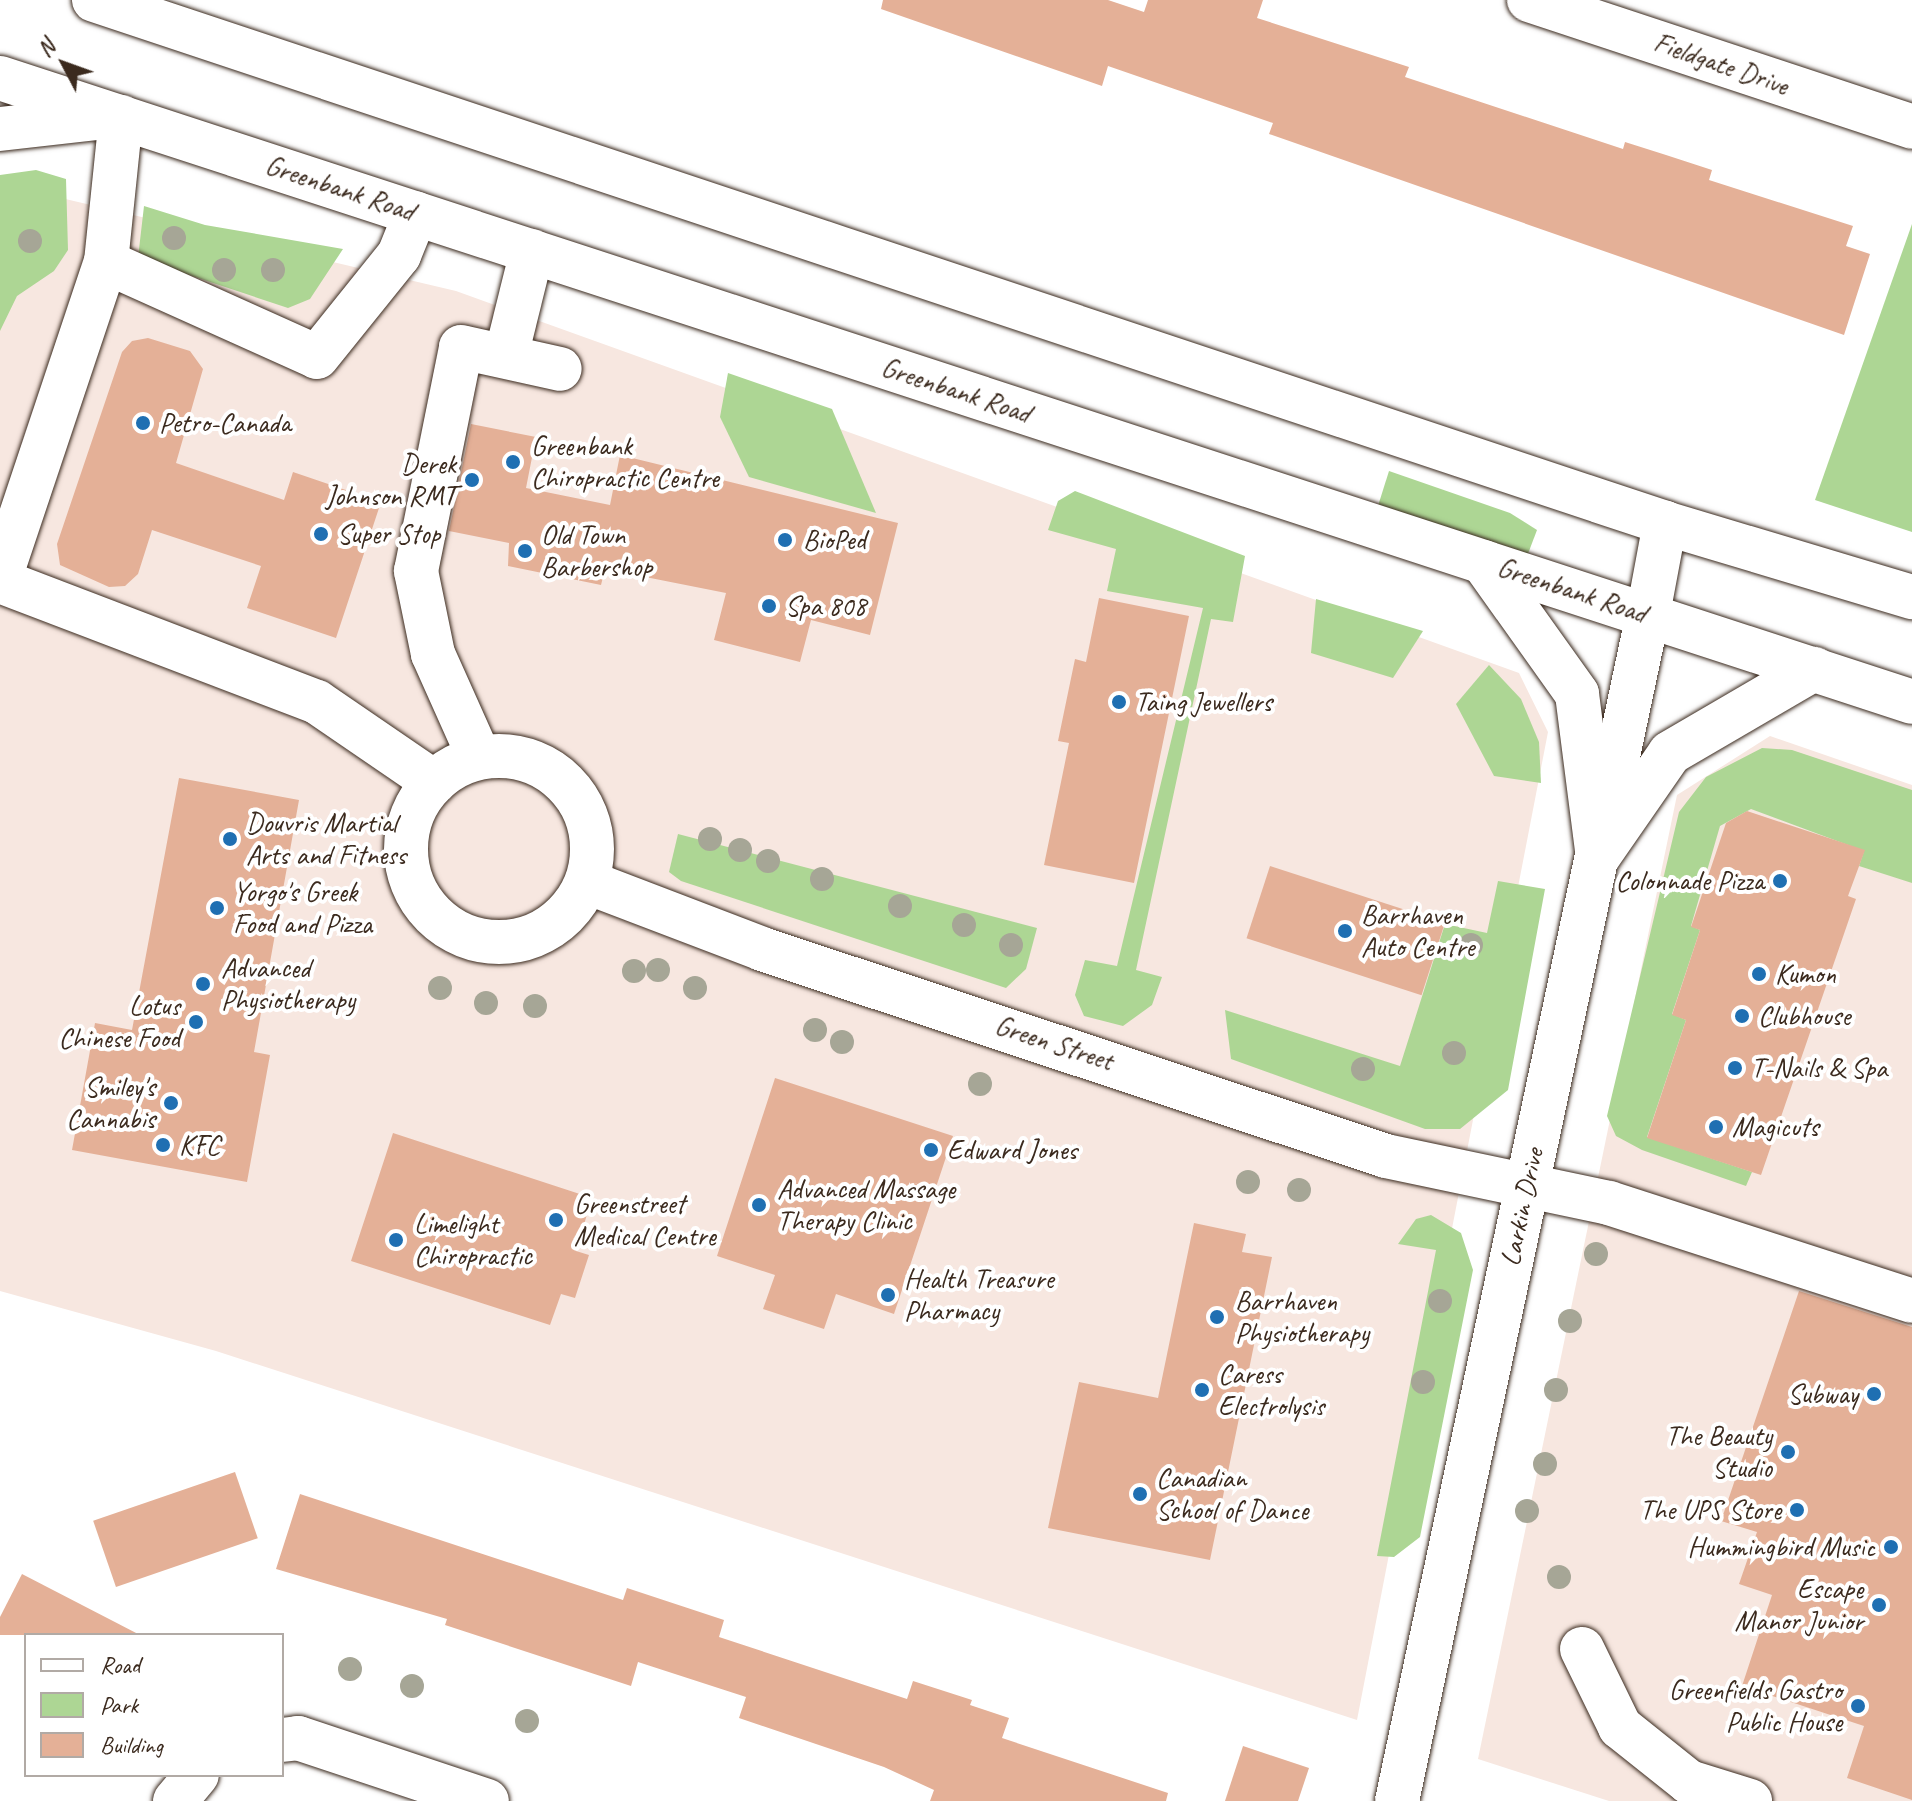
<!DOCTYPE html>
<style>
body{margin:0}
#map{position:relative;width:1912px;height:1801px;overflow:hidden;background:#fff;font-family:Caveat,sans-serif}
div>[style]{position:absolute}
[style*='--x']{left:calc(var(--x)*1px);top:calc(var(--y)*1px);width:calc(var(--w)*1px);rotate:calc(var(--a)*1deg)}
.built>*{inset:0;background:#f7e7e0}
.green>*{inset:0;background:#add694}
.building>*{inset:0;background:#e4b097;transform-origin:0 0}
.roads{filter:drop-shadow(0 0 2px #3b2a1e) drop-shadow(0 0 2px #3b2a1e)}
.minor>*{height:44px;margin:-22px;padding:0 22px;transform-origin:22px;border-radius:22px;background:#fff}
.minor>.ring{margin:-22px;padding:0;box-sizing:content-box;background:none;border:44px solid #fff;border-radius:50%}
.major>*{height:44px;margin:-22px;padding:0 22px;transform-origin:22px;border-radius:22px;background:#fff}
.trees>*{width:24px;height:24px;margin:-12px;border-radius:50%;background:#a6a696}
.dots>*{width:22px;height:22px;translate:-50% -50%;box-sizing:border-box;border:4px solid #fff;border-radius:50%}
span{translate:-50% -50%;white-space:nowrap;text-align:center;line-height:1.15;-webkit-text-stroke:8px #fff;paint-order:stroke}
.street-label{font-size:28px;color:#3b2a1e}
.poi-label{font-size:28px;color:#3b2a1e}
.left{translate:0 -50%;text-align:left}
.right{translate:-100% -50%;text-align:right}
.legend{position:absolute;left:24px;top:1633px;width:260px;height:144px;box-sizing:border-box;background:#fff;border:2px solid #b1aaa5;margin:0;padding:10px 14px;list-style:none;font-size:24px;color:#3b2a1e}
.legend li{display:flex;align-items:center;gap:16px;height:40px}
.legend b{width:40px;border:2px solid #b1aaa5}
.north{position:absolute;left:24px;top:24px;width:80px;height:80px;-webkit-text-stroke:6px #fff;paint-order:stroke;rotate:311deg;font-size:22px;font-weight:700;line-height:32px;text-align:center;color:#3b2a1e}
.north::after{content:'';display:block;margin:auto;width:28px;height:36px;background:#3b2a1e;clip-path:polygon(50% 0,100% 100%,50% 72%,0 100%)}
</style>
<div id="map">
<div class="built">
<i style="clip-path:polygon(40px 193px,456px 291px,1519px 673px,1548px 732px,1357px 1720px,216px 1351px,0 1291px,0 228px)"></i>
<i style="clip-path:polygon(1770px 736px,1912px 785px,1912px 1801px,1609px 1801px,1478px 1759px,1677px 795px)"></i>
</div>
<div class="green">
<i style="clip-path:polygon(36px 170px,66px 179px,68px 250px,54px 271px,17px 296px,0 331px,0 175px)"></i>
<i style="clip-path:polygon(144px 206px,205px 225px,343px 249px,310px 299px,288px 308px,138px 258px)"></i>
<i style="clip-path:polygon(1912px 224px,1912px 532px,1815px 500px)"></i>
<i style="clip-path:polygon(728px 373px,832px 409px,876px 513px,749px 477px,720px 417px)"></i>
<i style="clip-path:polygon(1389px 471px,1510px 513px,1537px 530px,1526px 559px,1377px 509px)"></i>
<i style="clip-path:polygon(1075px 491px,1245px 556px,1233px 622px,1211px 619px,1136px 970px,1162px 977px,1152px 1005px,1123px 1026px,1084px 1016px,1075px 995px,1085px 960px,1117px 966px,1203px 608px,1107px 591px,1116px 549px,1048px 530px,1058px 501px)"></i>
<i style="clip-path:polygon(1316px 599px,1423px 631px,1393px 678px,1311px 653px)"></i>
<i style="clip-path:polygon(1489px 665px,1521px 699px,1539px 742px,1541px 783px,1494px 776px,1456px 704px)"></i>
<i style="clip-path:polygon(1762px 748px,1792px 750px,1912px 790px,1912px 883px,1859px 866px,1864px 851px,1751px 809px,1720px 826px,1691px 926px,1700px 930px,1672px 1014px,1686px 1020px,1647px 1137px,1752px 1172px,1746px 1186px,1642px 1150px,1616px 1136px,1607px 1116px,1679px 812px,1706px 777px)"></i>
<i style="clip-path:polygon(678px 834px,1037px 928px,1026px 969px,1006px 988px,681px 881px,669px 872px)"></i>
<i style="clip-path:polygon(1498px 881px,1545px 889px,1508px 1090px,1460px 1129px,1425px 1129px,1231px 1059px,1225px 1010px,1400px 1066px,1445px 924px,1487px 933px)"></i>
<i style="clip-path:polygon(1431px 1215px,1461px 1233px,1473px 1270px,1420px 1537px,1394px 1557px,1377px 1556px,1436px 1250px,1398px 1244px,1416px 1219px)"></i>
</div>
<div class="building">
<i style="clip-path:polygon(883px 0,1108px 0,1144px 12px,1148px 0,1263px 0,1257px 18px,1409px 67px,1405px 77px,1623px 149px,1625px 142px,1666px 155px,1712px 170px,1709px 180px,1853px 226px,1846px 246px,1870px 254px,1844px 335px,1269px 134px,1273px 123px,1108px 66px,1102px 86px,881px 9px)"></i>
<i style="clip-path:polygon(148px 338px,190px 351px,203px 369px,176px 463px,284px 500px,293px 472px,381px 502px,336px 638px,247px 608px,261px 566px,152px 530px,138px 574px,125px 586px,109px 587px,60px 565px,57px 544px,122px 352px,132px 341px)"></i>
<i style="clip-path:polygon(471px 424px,536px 437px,526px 488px,610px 505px,620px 455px,898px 523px,870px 635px,811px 620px,800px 662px,714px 640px,726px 593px,605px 569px,601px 585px,508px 566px,509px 543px,449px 531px)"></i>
<i style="clip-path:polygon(1099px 598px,1189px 616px,1134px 883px,1044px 865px,1069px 743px,1058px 741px,1075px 659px,1086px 662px)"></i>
<i style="clip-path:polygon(179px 778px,299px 800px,254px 1052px,270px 1055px,247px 1182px,72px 1150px,95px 1023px,132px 1030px)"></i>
<i style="clip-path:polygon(1747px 811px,1865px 850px,1848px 896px,1856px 899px,1761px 1175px,1647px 1138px,1686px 1020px,1672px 1015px,1700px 930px,1691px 927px,1726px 823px)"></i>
<i style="left:1270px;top:866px;width:184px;height:76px;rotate:18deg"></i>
<i style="clip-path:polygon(775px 1078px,953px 1136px,894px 1314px,836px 1294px,824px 1329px,763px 1309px,775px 1275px,717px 1256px)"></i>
<i style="clip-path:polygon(393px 1133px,592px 1198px,576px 1251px,589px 1255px,575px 1298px,561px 1294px,550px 1325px,351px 1261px)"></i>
<i style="clip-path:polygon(1194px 1223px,1246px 1234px,1242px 1252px,1272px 1257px,1210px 1560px,1048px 1528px,1079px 1382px,1158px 1398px)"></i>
<i style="clip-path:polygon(1799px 1291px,1912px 1327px,1912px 1800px,1847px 1778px,1864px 1726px,1742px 1686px,1772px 1595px,1739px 1584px,1757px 1532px,1721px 1521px)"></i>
<i style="left:235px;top:1472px;width:70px;height:150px;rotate:71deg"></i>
<i style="clip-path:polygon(300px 1494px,623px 1600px,627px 1588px,724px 1620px,719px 1637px,907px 1699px,913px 1681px,972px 1700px,970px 1705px,1009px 1718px,1002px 1738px,1168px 1793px,1166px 1801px,930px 1801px,934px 1790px,884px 1767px,739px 1718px,746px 1697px,638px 1662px,631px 1686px,445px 1625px,447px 1619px,276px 1569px)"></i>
<i style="clip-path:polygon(22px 1574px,140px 1635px,0 1635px,0 1617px)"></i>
<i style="clip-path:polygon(1243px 1746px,1309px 1768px,1298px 1801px,1225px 1801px)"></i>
</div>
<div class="roads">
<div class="minor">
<i style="--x:1529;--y:0;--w:404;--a:18.3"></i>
<i style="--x:106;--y:262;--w:231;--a:24.2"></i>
<i style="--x:317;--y:357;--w:131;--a:-51.2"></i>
<i style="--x:399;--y:255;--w:45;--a:-68"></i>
<i style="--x:506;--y:356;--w:108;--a:-76.1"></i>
<i style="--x:0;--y:578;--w:333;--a:-71.5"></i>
<i style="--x:106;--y:262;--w:146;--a:-84.1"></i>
<i style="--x:0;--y:581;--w:339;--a:20.9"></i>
<i style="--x:317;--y:702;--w:142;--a:34.4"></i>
<i class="ring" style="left:406px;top:756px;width:142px;height:142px"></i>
<i style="--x:479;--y:757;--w:113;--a:-114.1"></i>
<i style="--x:433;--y:654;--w:85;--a:-101.6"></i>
<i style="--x:416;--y:571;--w:228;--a:-78.6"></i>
<i style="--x:461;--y:347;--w:101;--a:12.5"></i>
<i style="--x:587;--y:882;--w:187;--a:20.9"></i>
<i style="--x:762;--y:949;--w:657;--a:18.35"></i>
<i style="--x:1386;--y:1156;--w:228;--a:11.9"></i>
<i style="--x:1609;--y:1203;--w:318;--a:17.9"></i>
<i style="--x:1582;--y:1649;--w:87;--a:64"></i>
<i style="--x:1620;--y:1727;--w:88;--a:38.6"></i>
<i style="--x:1689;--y:1782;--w:64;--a:17.3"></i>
<i style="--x:282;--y:1740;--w:16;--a:-7"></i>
<i style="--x:298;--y:1738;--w:199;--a:18.4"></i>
<i style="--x:175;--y:1801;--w:34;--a:-50"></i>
<i style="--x:1397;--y:1801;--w:1213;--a:-78.06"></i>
</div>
<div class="major">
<i style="--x:94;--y:0;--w:1656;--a:18.41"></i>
<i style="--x:1665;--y:523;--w:258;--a:16.7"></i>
<i style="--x:0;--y:78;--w:2011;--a:18.07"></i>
<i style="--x:0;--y:129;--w:98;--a:-6.5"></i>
<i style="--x:1483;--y:562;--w:162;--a:54.5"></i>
<i style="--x:1577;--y:694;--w:164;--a:82.7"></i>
<i style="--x:1648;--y:614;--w:93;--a:-79.4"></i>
<i style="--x:1598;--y:857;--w:126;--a:-55.3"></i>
<i style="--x:1670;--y:753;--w:167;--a:-30.3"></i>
</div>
</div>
<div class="trees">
<i style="left:174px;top:238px"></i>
<i style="left:30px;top:241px"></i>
<i style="left:224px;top:270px"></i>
<i style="left:273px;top:270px"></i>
<i style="left:710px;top:839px"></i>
<i style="left:740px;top:850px"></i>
<i style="left:768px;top:861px"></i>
<i style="left:822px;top:879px"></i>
<i style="left:900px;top:906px"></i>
<i style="left:964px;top:925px"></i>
<i style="left:1011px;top:945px"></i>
<i style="left:1471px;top:945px"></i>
<i style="left:658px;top:970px"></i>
<i style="left:634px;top:971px"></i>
<i style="left:440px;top:988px"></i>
<i style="left:695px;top:988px"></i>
<i style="left:486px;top:1003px"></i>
<i style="left:535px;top:1006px"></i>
<i style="left:815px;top:1030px"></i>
<i style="left:842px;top:1042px"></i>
<i style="left:1454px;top:1053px"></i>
<i style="left:1363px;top:1069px"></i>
<i style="left:980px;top:1084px"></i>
<i style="left:1248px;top:1182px"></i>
<i style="left:1299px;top:1190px"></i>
<i style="left:1596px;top:1254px"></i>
<i style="left:1440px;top:1301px"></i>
<i style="left:1570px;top:1321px"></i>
<i style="left:1423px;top:1382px"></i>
<i style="left:1556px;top:1390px"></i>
<i style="left:1545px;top:1464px"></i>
<i style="left:1527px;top:1511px"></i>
<i style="left:1559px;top:1577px"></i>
<i style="left:350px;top:1669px"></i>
<i style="left:412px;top:1686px"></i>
<i style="left:527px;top:1721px"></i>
</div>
<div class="dots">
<i style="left:143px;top:423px;background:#1f6fb2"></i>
<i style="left:513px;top:462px;background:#1f6fb2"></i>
<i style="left:472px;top:480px;background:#1f6fb2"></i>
<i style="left:321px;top:534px;background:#1f6fb2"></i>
<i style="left:785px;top:540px;background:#1f6fb2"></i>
<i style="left:525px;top:551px;background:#1f6fb2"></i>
<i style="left:769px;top:606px;background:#1f6fb2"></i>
<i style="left:1119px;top:702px;background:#1f6fb2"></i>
<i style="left:230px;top:839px;background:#1f6fb2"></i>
<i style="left:1780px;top:881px;background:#1f6fb2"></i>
<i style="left:217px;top:908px;background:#1f6fb2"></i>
<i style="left:1345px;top:931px;background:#1f6fb2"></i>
<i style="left:1759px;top:974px;background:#1f6fb2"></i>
<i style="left:203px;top:984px;background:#1f6fb2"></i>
<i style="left:1742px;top:1016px;background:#1f6fb2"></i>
<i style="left:196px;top:1022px;background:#1f6fb2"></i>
<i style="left:1735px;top:1068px;background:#1f6fb2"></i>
<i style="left:171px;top:1103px;background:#1f6fb2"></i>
<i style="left:1716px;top:1127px;background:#1f6fb2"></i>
<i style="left:163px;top:1145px;background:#1f6fb2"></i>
<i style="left:931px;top:1150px;background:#1f6fb2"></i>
<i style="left:759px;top:1205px;background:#1f6fb2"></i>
<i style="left:556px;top:1220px;background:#1f6fb2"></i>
<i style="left:396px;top:1240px;background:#1f6fb2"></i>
<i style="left:888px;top:1295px;background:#1f6fb2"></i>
<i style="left:1217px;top:1317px;background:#1f6fb2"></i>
<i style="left:1202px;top:1390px;background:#1f6fb2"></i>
<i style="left:1874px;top:1394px;background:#1f6fb2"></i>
<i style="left:1788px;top:1452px;background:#1f6fb2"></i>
<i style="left:1140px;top:1494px;background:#1f6fb2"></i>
<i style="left:1797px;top:1510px;background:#1f6fb2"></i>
<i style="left:1891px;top:1547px;background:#1f6fb2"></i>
<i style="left:1879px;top:1605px;background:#1f6fb2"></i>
<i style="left:1858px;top:1706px;background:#1f6fb2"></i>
</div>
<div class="street-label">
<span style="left:1721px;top:64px;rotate:19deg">Fieldgate Drive</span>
<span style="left:340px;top:188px;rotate:18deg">Greenbank Road</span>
<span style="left:956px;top:390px;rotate:18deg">Greenbank Road</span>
<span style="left:1572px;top:590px;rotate:18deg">Greenbank Road</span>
<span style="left:1054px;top:1043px;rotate:18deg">Green Street</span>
<span style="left:1522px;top:1207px;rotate:-78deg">Larkin Drive</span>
</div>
<div class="poi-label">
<span class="left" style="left:159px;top:423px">Petro-Canada</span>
<span class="left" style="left:531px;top:462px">Greenbank<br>Chiropractic Centre</span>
<span class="right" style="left:456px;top:480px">Derek<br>Johnson RMT</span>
<span class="left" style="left:337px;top:534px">Super Stop</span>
<span class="left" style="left:541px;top:551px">Old Town<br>Barbershop</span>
<span class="left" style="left:803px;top:540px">BioPed</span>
<span class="left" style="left:785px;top:606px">Spa 808</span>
<span class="left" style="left:1135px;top:702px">Taing Jewellers</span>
<span class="left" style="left:246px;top:839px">Douvris Martial<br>Arts and Fitness</span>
<span class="right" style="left:1764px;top:881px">Colonnade Pizza</span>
<span class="left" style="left:233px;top:908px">Yorgo's Greek<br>Food and Pizza</span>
<span class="left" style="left:1361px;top:931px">Barrhaven<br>Auto Centre</span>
<span class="left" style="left:221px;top:984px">Advanced<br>Physiotherapy</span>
<span class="left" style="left:1775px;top:974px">Kumon</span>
<span class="right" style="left:180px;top:1022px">Lotus<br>Chinese Food</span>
<span class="left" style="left:1758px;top:1016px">Clubhouse</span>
<span class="left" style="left:1751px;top:1068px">T-Nails &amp; Spa</span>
<span class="right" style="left:155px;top:1103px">Smiley's<br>Cannabis</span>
<span class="left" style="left:1732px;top:1127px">Magicuts</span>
<span class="left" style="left:179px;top:1145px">KFC</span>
<span class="left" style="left:947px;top:1150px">Edward Jones</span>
<span class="left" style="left:777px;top:1205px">Advanced Massage<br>Therapy Clinic</span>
<span class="left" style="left:574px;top:1220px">Greenstreet<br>Medical Centre</span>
<span class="left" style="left:414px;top:1240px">Limelight<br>Chiropractic</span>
<span class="left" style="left:904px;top:1295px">Health Treasure<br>Pharmacy</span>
<span class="left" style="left:1235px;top:1317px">Barrhaven<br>Physiotherapy</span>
<span class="left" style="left:1218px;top:1390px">Caress<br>Electrolysis</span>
<span class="right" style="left:1858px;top:1394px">Subway</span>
<span class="right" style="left:1772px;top:1452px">The Beauty<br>Studio</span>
<span class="left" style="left:1156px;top:1494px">Canadian<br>School of Dance</span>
<span class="right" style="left:1781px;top:1510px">The UPS Store</span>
<span class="right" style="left:1875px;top:1547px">Hummingbird Music</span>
<span class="right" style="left:1863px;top:1605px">Escape<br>Manor Junior</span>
<span class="right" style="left:1842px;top:1706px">Greenfields Gastro<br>Public House</span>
</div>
<ul class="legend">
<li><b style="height:10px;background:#fff"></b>Road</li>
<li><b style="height:22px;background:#add694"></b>Park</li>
<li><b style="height:22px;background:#e4b097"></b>Building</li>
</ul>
<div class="north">N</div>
</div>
